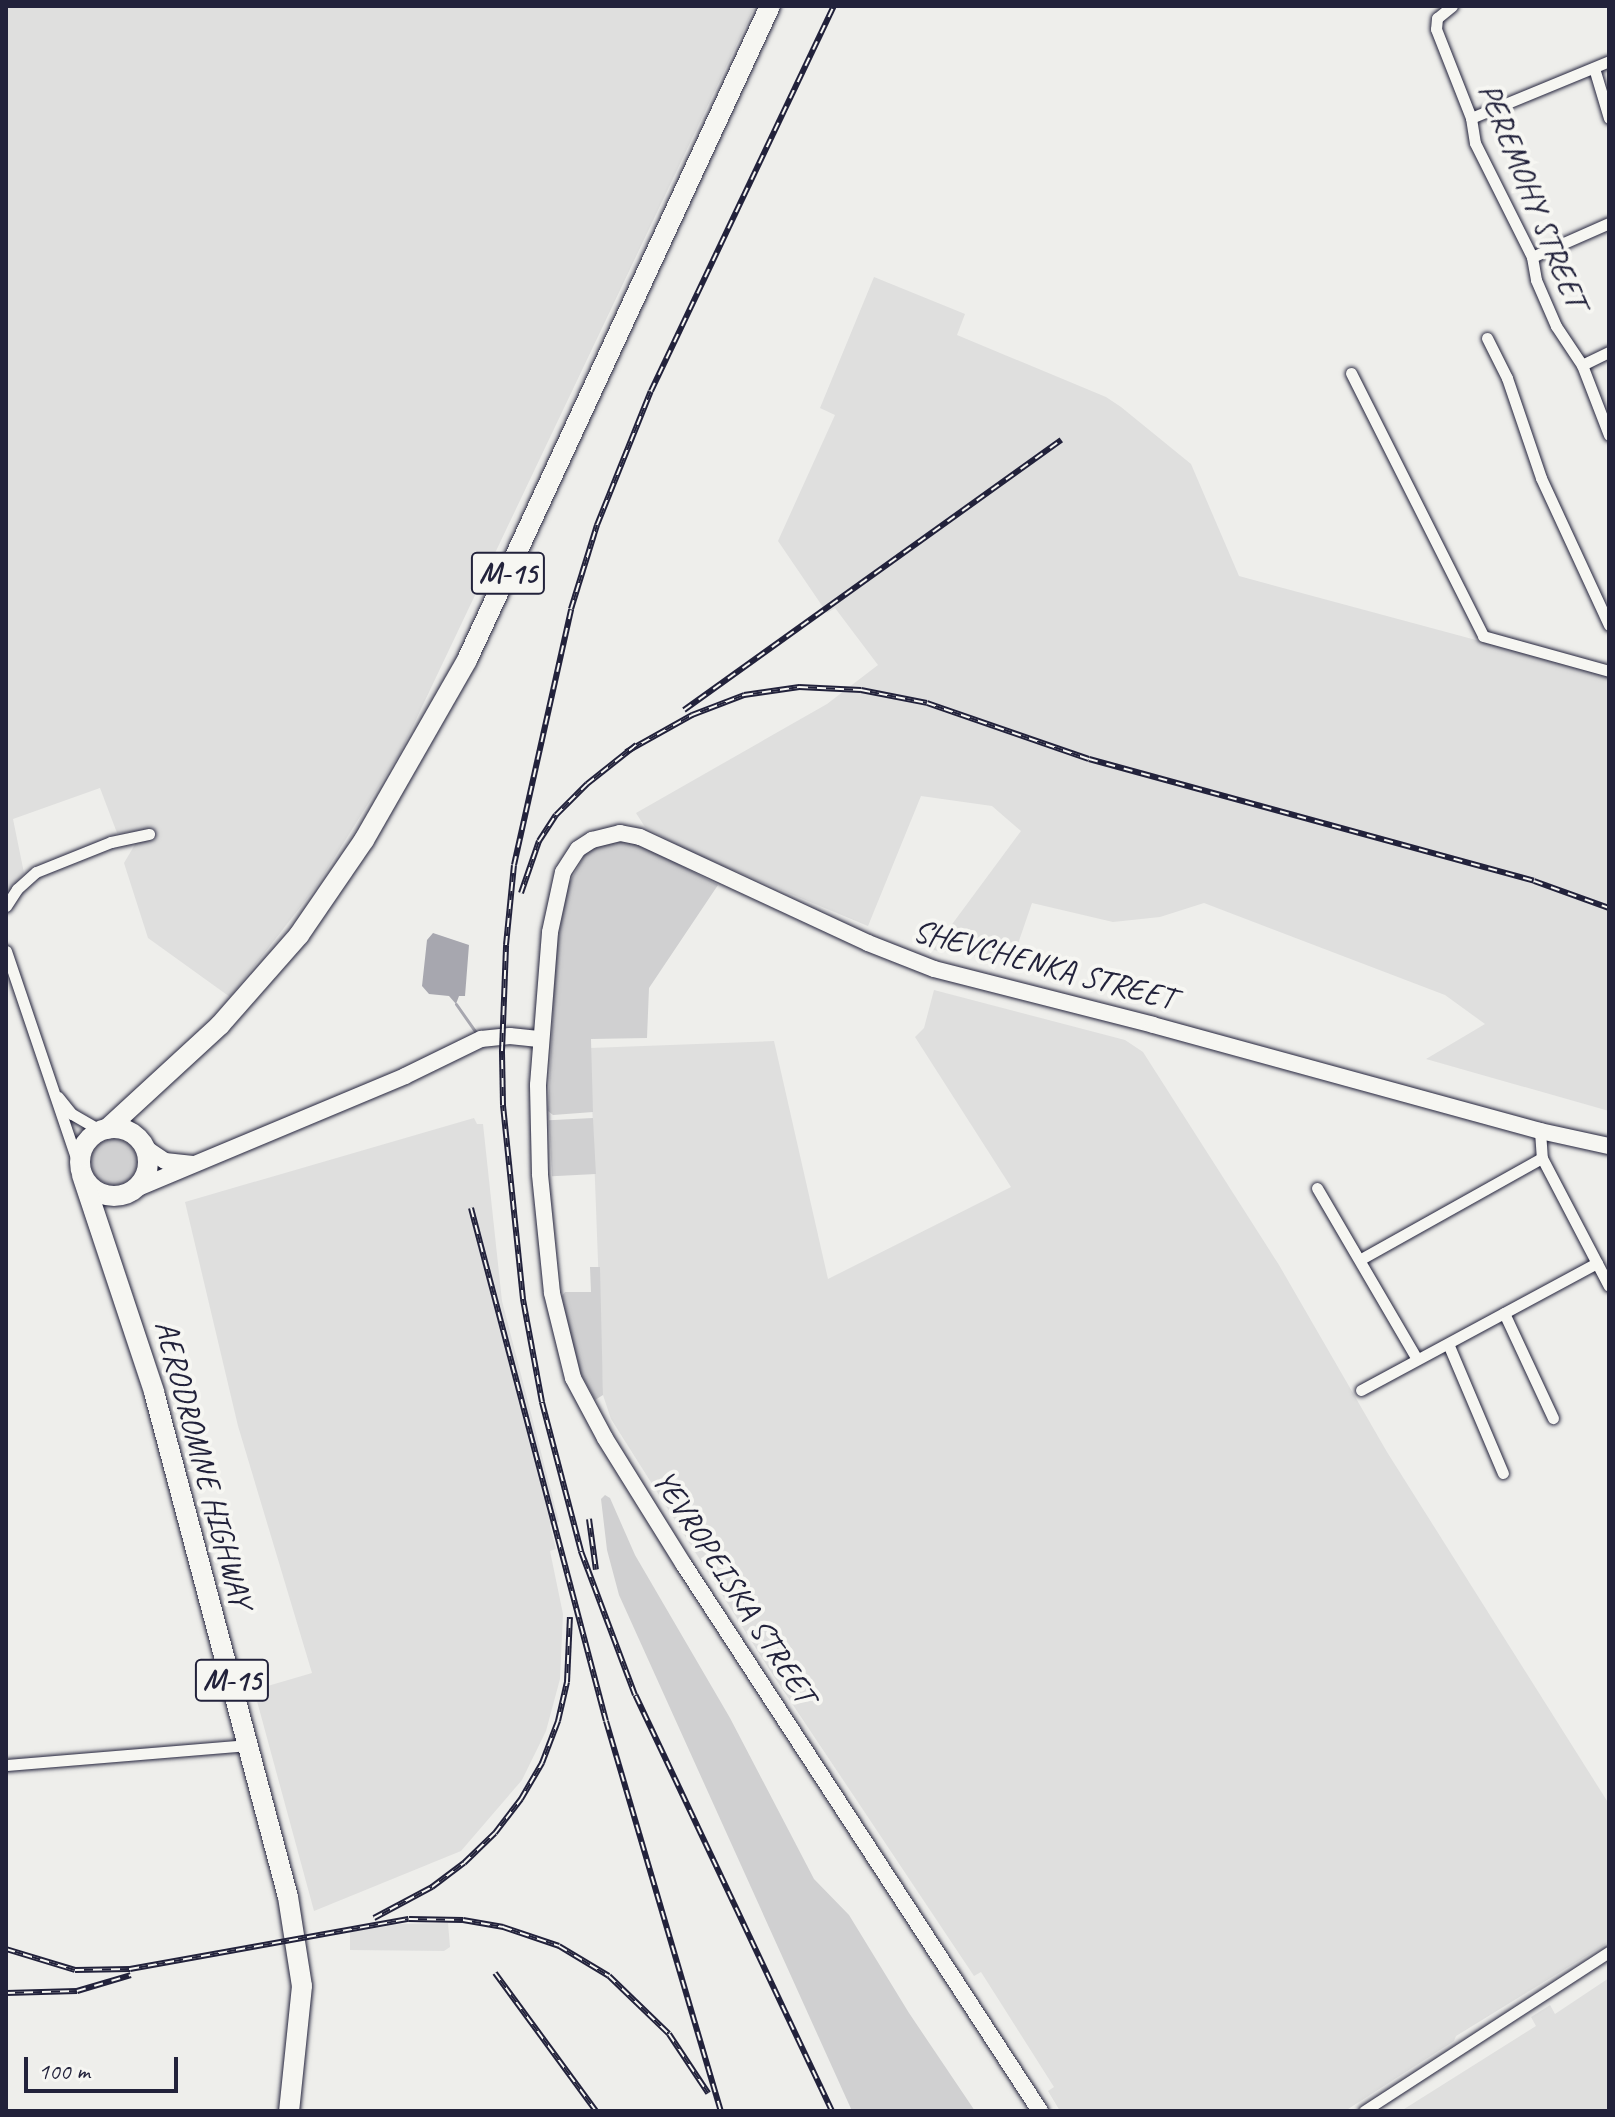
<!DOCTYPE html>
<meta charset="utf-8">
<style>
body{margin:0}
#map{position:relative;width:1615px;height:2117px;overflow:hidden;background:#eeeeeb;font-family:Caveat,sans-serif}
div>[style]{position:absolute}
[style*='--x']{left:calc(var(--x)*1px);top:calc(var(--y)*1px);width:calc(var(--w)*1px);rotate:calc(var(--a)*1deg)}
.built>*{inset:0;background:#dfdfde}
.green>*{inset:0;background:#d0d0d1;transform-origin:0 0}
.round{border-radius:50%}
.water>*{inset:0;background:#a7a7af}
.stream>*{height:3px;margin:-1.5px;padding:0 1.5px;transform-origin:1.5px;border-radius:1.5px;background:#a7a7af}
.roads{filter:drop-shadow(0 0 2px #22223b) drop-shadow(0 0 2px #22223b)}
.street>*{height:11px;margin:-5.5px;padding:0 5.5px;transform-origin:5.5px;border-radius:5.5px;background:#f6f6f2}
.secondary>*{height:16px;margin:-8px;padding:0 8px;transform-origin:8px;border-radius:8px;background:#f6f6f2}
.highway>*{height:20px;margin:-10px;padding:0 10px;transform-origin:10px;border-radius:10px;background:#f6f6f2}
.highway>.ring{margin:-10px;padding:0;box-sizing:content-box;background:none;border:20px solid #f6f6f2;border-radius:50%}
.rail>*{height:6px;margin-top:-3px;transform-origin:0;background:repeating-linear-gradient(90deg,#f6f6f2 0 9px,#22223b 0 18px);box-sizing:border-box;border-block:2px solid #22223b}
span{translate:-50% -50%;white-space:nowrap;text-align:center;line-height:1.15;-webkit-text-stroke:8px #f6f6f2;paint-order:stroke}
.shield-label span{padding:2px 6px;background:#f6f6f2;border:2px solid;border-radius:6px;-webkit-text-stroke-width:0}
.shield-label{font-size:30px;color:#22223b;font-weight:700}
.street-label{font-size:32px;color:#22223b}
.frame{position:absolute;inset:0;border:8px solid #22223b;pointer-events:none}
.scale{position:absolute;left:24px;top:2057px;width:154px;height:36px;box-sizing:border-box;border:4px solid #22223b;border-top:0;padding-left:10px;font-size:24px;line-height:28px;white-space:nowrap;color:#22223b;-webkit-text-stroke:6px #f6f6f2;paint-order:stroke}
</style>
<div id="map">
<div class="built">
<i style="clip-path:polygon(6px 6px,755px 6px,401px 751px,316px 887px,230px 997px,148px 938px,124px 863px,143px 831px,117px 833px,100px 788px,13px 819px,24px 873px,6px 894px)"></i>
<i style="clip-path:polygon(874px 277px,965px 314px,957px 335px,1106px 397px,1121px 407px,1191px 464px,1239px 576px,1609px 676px,1609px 1111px,1426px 1059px,1485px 1024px,1445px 995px,1204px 903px,1160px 917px,1113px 922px,1032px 903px,1012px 961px,933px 950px,1021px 831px,992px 806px,921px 796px,868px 926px,692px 853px,645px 827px,636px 813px,827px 704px,878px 665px,835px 608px,827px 613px,778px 541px,835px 415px,820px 408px)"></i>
<i style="clip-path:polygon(934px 990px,1125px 1040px,1143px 1052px,1279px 1265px,1387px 1452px,1609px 1804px,1609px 1942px,1456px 2036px,1454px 2041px,1345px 2111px,1060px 2111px,1048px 2091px,1054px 2087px,981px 1972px,974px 1976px,771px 1672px,611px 1419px,603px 1395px,590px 1048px,774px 1041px,828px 1279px,1011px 1187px,915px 1037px,924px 1028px)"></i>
<i style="clip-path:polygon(474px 1118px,477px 1124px,483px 1124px,502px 1301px,559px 1522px,550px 1525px,556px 1549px,550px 1551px,563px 1614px,560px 1679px,546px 1731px,522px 1780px,461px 1851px,314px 1911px,254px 1690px,312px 1673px,238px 1426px,185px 1202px)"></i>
<i style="clip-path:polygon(448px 1923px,450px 1947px,444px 1951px,350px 1950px,350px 1932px,400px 1924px)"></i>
<i style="clip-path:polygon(1609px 1978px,1609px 2111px,1401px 2111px,1536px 2026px,1531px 2017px,1550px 2005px,1555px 2014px)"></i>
</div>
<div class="green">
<i style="clip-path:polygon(614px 840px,638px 843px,718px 885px,649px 988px,647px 1038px,591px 1039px,593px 1112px,553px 1115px,548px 1111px,556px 951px,568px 885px,587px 851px,599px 843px)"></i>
<i style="left:593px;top:1118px;width:56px;height:44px;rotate:87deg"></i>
<i class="round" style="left:91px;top:1139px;width:46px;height:46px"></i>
<i style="clip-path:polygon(590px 1267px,600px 1267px,603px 1395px,595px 1400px,575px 1362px,562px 1296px,565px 1292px,591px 1292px)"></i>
<i style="clip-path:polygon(605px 1495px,610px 1498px,635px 1555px,730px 1718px,814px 1879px,849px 1915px,909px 2013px,975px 2111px,852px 2111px,619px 1595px,607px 1550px,601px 1499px)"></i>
</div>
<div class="water">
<i style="clip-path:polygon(433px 933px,469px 945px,465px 996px,459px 996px,456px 1004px,449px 996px,429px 994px,422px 986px,427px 940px)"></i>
</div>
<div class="stream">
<i style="--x:456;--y:1004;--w:35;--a:55"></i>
</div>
<div class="roads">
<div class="street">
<i style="--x:1452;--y:6;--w:19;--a:141"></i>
<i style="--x:1437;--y:18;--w:11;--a:95"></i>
<i style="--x:1436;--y:29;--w:96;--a:68.5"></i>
<i style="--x:1471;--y:118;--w:25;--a:81"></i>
<i style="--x:1475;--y:143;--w:127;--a:63.4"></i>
<i style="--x:1532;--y:257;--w:23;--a:80"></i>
<i style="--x:1536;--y:280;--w:50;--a:66.5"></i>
<i style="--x:1556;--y:326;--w:47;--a:56.3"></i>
<i style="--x:1582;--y:365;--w:75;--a:68.9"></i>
<i style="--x:1594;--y:68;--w:52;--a:73.3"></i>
<i style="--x:1471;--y:118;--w:149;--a:-22.4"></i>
<i style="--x:1532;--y:257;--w:84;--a:-23.8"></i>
<i style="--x:1487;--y:338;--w:45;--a:63.4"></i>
<i style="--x:1507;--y:378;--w:106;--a:71.2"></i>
<i style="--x:1541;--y:478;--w:162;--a:65.2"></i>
<i style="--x:1582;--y:365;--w:30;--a:-26"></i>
<i style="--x:1351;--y:373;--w:294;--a:63.3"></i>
<i style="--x:1483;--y:636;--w:131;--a:15.5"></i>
<i style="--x:6;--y:906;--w:20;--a:-57"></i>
<i style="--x:17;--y:889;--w:25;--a:-42"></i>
<i style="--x:36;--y:872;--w:81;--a:-21.8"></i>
<i style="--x:111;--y:842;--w:39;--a:-12"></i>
<i style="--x:6;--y:951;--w:230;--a:71.3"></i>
<i style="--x:58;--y:1097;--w:22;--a:51"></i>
<i style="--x:72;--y:1114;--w:34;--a:30"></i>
<i style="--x:1540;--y:1131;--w:27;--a:86"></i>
<i style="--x:1542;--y:1158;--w:144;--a:62.4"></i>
<i style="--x:1317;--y:1188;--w:198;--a:59.7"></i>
<i style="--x:1361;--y:1259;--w:207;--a:-29.2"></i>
<i style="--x:1504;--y:1313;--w:116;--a:65"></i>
<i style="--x:1449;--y:1346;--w:138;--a:67"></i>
<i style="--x:1361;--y:1390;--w:268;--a:-28.3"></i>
<i style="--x:6;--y:1765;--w:244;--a:-4.7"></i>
<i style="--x:1364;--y:2111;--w:292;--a:-33"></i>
</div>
<div class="secondary">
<i style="--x:144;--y:1147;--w:25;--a:34"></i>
<i style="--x:165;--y:1161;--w:28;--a:6"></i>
<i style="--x:133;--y:1190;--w:295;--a:-22.7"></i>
<i style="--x:405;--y:1076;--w:85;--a:-26"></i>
<i style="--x:481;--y:1039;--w:29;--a:-6"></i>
<i style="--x:510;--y:1036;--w:31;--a:6"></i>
<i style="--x:1040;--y:2111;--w:652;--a:-123.1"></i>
<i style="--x:684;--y:1565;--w:150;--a:-121.9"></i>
<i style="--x:605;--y:1438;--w:68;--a:-118.1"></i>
<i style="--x:573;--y:1378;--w:88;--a:-103.9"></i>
<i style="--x:552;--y:1293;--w:120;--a:-95.8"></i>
<i style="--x:540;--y:1174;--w:89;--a:-91.3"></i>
<i style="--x:538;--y:1085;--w:153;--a:-85.5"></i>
<i style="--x:550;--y:932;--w:61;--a:-77.8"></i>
<i style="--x:563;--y:872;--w:27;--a:-57"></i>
<i style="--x:578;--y:849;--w:17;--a:-33"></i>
<i style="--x:592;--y:840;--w:29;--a:-14"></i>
<i style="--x:620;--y:833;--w:20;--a:11"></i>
<i style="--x:640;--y:837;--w:251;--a:24.9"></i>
<i style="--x:868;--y:943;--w:71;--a:21.5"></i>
<i style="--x:934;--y:969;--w:226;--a:14.3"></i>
<i style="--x:1153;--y:1025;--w:401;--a:15.3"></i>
<i style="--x:1540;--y:1131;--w:71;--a:12.3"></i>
</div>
<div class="highway">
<i class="ring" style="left:80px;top:1128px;width:48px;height:48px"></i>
<i style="--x:107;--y:1129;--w:154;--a:-42.6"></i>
<i style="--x:220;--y:1025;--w:120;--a:-48.7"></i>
<i style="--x:299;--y:935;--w:115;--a:-55.6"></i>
<i style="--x:364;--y:840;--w:207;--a:-60.2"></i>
<i style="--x:467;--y:660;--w:721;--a:-65.14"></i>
<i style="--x:82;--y:1175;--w:229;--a:71.6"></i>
<i style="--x:154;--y:1392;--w:522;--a:75.14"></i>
<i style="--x:288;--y:1897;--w:90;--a:81.1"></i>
<i style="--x:302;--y:1986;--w:126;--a:95.9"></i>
</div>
</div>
<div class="rail">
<i style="--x:684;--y:710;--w:464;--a:-35.6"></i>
<i style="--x:626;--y:752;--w:76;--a:-29.3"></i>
<i style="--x:692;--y:715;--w:56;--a:-21"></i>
<i style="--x:744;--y:695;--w:56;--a:-8.3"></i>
<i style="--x:799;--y:687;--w:62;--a:2.8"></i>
<i style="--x:861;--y:690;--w:67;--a:11.1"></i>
<i style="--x:927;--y:703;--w:171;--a:19.1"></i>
<i style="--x:1089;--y:759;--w:461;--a:15.3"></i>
<i style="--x:1534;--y:881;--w:80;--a:19.8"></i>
<i style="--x:521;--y:893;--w:55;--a:-70.9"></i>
<i style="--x:539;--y:841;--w:31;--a:-57"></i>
<i style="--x:556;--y:815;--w:44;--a:-45"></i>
<i style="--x:587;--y:784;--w:63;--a:-38.5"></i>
<i style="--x:471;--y:1208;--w:530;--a:75.26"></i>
<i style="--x:606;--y:1721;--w:407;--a:73.6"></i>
<i style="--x:589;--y:1519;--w:51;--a:82.2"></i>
<i style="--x:374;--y:1918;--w:66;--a:-28.1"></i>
<i style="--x:432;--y:1887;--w:40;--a:-37"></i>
<i style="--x:464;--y:1863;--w:43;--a:-44.1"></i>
<i style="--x:495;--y:1833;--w:43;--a:-52.6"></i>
<i style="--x:521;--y:1799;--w:42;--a:-59.7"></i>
<i style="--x:542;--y:1763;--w:45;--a:-69.1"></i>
<i style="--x:558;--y:1721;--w:40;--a:-77"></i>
<i style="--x:567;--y:1682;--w:65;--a:-87.4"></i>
<i style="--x:6;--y:1949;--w:72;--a:16.9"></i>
<i style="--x:75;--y:1970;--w:55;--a:-1"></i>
<i style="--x:130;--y:1969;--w:283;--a:-10.2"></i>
<i style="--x:409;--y:1919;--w:54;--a:1.1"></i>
<i style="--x:463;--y:1920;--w:41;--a:9.9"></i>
<i style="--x:503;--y:1927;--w:59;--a:18.7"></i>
<i style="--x:559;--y:1946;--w:58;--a:31"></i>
<i style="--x:609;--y:1976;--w:83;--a:44"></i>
<i style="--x:669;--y:2034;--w:71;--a:56.5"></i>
<i style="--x:495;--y:1973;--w:171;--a:53.8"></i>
<i style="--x:6;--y:1993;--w:71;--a:-1.6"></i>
<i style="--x:77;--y:1991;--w:56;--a:-16.5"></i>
<i style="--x:832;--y:2111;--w:460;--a:-115.3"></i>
<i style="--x:635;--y:1695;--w:154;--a:-110.6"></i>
<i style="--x:581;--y:1551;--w:154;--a:-104.7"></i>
<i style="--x:542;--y:1402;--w:105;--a:-100.5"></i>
<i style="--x:523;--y:1299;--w:195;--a:-95.9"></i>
<i style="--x:503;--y:1105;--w:54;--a:-91.1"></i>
<i style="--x:502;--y:1051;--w:106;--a:-87.8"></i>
<i style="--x:506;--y:945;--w:80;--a:-84.3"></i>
<i style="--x:514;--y:865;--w:262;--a:-77.4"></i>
<i style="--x:571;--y:609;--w:88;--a:-72.8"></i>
<i style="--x:597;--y:525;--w:144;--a:-68.1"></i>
<i style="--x:651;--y:391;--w:426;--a:-64.6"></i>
</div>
<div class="shield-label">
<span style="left:508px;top:573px">М-15</span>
<span style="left:232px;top:1680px">М-15</span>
</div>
<div class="street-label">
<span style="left:1532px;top:196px;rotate:68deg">PEREMOHY STREET</span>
<span style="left:1044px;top:965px;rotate:15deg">SHEVCHENKA STREET</span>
<span style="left:203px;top:1464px;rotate:75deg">AERODROMNE HIGHWAY</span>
<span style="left:734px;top:1587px;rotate:57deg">YEVROPEISKA STREET</span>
</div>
<div class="frame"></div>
<div class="scale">100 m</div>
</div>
